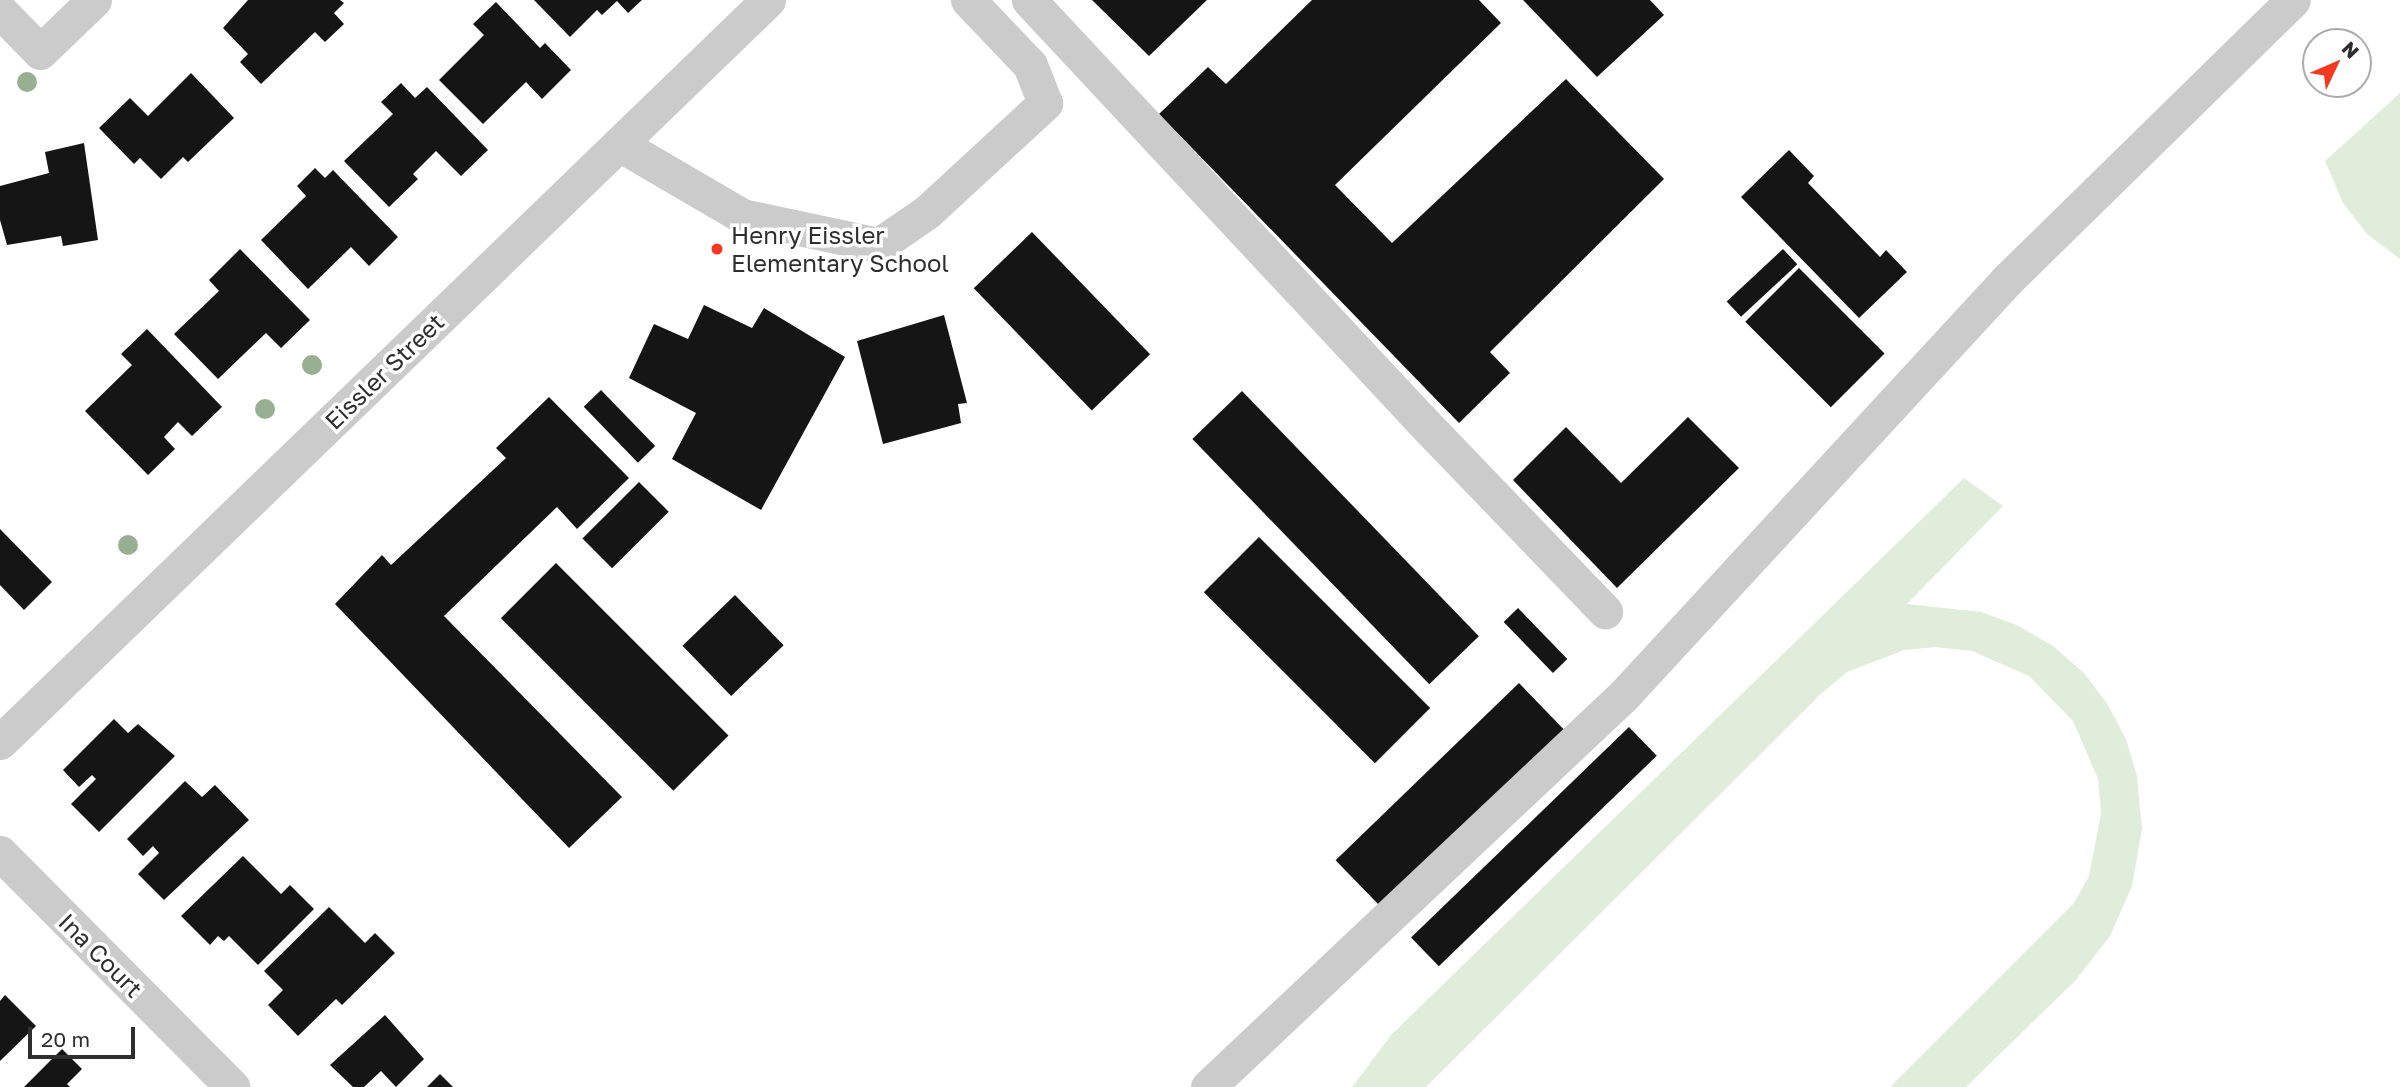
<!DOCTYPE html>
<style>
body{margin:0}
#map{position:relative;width:2400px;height:1087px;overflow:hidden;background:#fff;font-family:"Golos Text",sans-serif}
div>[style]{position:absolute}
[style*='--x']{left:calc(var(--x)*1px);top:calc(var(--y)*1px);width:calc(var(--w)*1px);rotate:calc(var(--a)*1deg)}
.green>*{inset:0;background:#e0edda}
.building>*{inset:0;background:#151515;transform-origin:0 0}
.minor>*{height:35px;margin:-17.5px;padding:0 17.5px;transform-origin:17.5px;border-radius:17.5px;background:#cbcbcb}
.trees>*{width:20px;height:20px;margin:-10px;border-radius:50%;background:#99af91}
.dots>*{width:19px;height:19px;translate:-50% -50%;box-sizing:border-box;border:4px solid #fff;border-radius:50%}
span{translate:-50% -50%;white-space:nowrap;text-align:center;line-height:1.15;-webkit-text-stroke:7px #fff;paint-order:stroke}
.poi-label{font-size:24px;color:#2e2e2e}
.left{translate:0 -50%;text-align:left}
.street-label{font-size:24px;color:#2e2e2e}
.north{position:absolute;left:2302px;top:28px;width:70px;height:70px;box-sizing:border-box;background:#fff;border:2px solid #ababab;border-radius:50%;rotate:46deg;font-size:19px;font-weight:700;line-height:28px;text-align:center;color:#2e2e2e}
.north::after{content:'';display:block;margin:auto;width:24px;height:32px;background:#f53920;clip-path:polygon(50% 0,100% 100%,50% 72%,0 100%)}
.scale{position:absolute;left:28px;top:1027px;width:107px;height:32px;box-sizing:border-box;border:4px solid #2e2e2e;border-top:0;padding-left:9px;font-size:21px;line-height:24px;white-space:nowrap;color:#2e2e2e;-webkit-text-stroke:5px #fff;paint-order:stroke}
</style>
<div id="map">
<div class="green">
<i style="clip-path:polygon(2400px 93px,2400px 259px,2367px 234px,2343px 203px,2325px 161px)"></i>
<i style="clip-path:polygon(1964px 478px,2003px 506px,1907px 604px,1981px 612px,2017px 625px,2053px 646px,2085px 674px,2108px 705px,2126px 739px,2137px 776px,2142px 829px,2132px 886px,2110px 936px,2075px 981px,1966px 1087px,1890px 1087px,2074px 903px,2089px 876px,2101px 813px,2098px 779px,2073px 721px,2029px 676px,1972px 651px,1935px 647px,1904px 650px,1847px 672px,1821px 694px,1426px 1087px,1352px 1087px,1391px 1035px)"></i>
</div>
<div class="building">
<i style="clip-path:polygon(248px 0,340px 0,344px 3px,334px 13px,344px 24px,325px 42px,315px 32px,261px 84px,240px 62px,248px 54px,223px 28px)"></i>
<i style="clip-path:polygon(534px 0,642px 0,628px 13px,617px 1px,602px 15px,597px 10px,570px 37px)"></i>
<i style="clip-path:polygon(1092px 0,1207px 0,1149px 56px)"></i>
<i style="clip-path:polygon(1312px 0,1479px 0,1501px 23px,1335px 185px,1392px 243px,1566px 79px,1664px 179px,1490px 352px,1510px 373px,1459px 423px,1159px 114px,1208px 67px,1226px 84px)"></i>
<i style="clip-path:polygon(1523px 0,1650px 0,1664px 15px,1597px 77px)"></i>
<i style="clip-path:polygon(496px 2px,540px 48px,545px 43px,571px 70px,542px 99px,526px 82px,483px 124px,439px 80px,484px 35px,473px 24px)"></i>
<i style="clip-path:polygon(191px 73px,234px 118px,188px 162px,183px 157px,161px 179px,140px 158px,134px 164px,99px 128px,130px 98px,148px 116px)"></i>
<i style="clip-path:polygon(401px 83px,415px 98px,427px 87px,488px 150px,461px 176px,436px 151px,413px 174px,418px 179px,389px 207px,344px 161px,393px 114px,381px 102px)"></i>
<i style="clip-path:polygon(84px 143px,98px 240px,63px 246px,61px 236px,7px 245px,0 220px,0 186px,49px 173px,45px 152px)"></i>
<i style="clip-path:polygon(1789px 150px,1814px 176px,1808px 183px,1880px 257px,1886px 250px,1907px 272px,1859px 318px,1741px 197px)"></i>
<i style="clip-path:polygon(315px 168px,325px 178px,333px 170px,398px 237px,369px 266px,351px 247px,308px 289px,261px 240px,306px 196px,297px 186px)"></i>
<i style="left:1032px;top:232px;width:170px;height:81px;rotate:46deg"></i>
<i style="clip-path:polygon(240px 249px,310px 320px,281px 348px,266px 333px,218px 379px,174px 334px,219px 291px,209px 280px)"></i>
<i style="left:1783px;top:249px;width:21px;height:77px;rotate:47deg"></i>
<i style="left:1799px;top:268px;width:121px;height:76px;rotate:45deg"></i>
<i style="clip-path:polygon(704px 305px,752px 328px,764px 308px,845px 357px,761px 510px,672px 459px,696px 413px,629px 378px,654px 324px,688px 339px)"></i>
<i style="clip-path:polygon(944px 315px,967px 403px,958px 404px,961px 423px,883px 444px,857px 341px)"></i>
<i style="clip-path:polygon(147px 329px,222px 407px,192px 436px,178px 422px,164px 437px,175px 449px,148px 475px,85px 411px,132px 365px,121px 354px)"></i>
<i style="left:601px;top:390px;width:78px;height:24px;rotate:46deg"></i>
<i style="left:1242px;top:391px;width:341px;height:69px;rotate:46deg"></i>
<i style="clip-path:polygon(549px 397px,629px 478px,577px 529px,557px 507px,444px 616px,622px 797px,569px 848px,335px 604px,382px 555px,391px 565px,506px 458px,496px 448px)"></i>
<i style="clip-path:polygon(1688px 417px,1739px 468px,1617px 588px,1513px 480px,1566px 427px,1621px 483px)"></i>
<i style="left:639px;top:482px;width:42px;height:80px;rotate:45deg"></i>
<i style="clip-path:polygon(0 529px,52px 582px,24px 610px,0 585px)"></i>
<i style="left:1259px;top:537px;width:242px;height:78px;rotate:45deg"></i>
<i style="left:556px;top:563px;width:244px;height:78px;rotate:45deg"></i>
<i style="left:735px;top:595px;width:70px;height:73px;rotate:46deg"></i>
<i style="left:1518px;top:608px;width:71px;height:20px;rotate:46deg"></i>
<i style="left:1519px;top:683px;width:66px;height:255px;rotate:46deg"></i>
<i style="clip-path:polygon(114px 719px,128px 733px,138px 724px,175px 756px,99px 832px,71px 804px,96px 779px,92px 775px,79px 787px,63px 770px)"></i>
<i style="left:1629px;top:727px;width:40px;height:303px;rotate:46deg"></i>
<i style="clip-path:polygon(185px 781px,202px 797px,215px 785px,249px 820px,164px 900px,138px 874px,159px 853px,153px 846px,143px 856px,127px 839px)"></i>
<i style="clip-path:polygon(243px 856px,281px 894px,290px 885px,314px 909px,258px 965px,229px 936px,224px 941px,218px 936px,210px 945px,181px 916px)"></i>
<i style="clip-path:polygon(329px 907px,365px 943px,375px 933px,395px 953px,342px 1005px,336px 999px,298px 1036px,268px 1005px,283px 990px,264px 971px)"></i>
<i style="clip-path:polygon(5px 995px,36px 1026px,0 1061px,0 1001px)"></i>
<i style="clip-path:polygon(385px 1015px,424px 1059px,396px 1087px,381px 1071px,364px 1087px,353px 1087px,330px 1065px)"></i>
<i style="clip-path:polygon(62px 1049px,82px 1069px,67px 1084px,70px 1087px,24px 1087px)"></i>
<i style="clip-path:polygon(440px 1074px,453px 1087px,427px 1087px)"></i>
</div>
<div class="minor">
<i style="--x:1029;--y:0;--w:573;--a:46.98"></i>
<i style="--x:1420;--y:419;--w:267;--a:46.1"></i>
<i style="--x:0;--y:11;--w:57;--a:45.7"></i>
<i style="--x:40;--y:52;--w:75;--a:-43.9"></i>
<i style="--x:619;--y:144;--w:143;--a:30.3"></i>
<i style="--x:742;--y:216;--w:140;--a:12"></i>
<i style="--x:879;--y:245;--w:58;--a:-34.5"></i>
<i style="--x:927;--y:212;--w:161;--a:-42.7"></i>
<i style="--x:1045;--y:103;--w:41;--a:-111.5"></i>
<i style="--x:1030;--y:65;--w:90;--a:-133.6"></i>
<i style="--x:0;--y:742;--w:1068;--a:-44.01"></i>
<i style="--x:0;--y:853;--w:330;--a:45.2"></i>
<i style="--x:1208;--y:1087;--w:572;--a:-43.3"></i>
<i style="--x:1624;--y:695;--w:565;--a:-47.3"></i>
<i style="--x:2007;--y:280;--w:400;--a:-44.4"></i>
</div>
<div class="trees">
<i style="left:27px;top:82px"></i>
<i style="left:312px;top:365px"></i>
<i style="left:265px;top:409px"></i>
<i style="left:128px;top:545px"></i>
</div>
<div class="dots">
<i style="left:717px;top:249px;background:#f53920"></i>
</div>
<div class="poi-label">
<span class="left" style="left:731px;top:249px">Henry Eissler<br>Elementary School</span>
</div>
<div class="street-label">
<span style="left:384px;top:371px;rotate:-44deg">Eissler Street</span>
<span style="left:101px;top:955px;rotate:45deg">Ina Court</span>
</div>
<div class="north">N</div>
<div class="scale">20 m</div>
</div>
